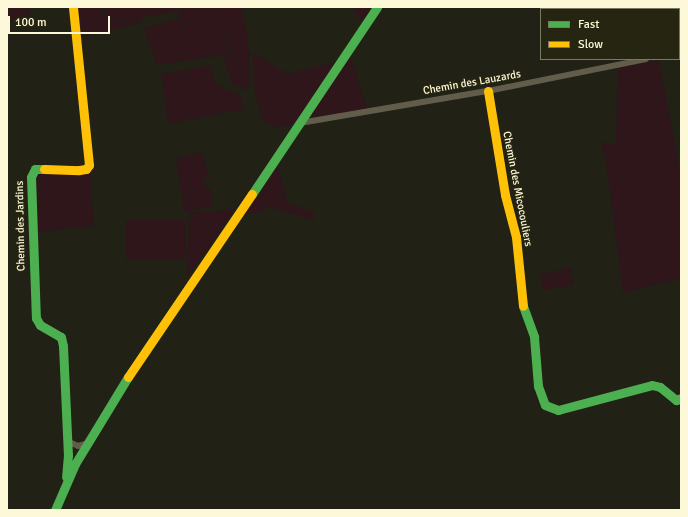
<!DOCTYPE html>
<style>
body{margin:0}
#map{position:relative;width:688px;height:517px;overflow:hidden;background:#212116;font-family:Signika,sans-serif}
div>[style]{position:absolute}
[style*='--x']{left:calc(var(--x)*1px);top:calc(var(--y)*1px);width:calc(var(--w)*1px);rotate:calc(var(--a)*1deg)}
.green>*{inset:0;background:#2e161b;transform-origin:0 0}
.street>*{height:6px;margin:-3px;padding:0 3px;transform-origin:3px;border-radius:3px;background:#625d4b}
.fast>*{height:9px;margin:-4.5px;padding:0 4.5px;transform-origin:4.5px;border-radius:4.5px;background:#4caf50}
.slow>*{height:9px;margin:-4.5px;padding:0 4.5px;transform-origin:4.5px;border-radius:4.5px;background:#ffc107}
span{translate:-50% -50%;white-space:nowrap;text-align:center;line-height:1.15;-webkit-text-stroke:3.5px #262511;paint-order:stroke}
.street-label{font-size:11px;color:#fdf8d8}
.frame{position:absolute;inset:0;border:8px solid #fdf8d8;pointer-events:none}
.legend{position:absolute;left:540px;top:8px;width:140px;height:52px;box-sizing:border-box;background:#262511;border:1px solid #7c7961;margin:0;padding:5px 7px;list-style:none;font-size:12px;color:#fdf8d8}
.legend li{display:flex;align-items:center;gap:8px;height:20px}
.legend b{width:20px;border:1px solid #7c7961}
.scale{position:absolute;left:8px;top:16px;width:102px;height:18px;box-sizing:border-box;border:2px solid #fdf8d8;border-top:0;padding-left:5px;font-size:12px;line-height:14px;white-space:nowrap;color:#fdf8d8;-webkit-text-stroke:3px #262511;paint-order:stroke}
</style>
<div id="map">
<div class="green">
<i style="clip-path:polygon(7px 7px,29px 7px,31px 14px,20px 20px,7px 21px)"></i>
<i style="clip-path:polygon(76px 7px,102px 7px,102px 13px,119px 22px,141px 17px,141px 23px,81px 36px)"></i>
<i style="clip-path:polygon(103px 7px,205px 7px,227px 33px,229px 54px,157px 65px,144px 28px,179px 19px,178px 11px,119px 21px,103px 12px)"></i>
<i style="clip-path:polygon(207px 7px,242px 7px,250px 54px,250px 84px,245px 90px,233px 85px,224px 58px,231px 55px,228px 33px,215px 20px)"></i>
<i style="clip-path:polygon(352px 7px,372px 7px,362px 22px)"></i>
<i style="clip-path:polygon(253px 53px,288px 74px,336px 62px,295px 124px,276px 127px,264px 123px,260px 112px,254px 87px)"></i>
<i style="clip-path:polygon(351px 57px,367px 109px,313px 117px,311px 112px)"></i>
<i style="clip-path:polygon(659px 60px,681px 179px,681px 278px,623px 293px,605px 155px,601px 143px,616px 144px,618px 68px)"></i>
<i style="clip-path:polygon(211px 65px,215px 84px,240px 95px,244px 109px,168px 124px,161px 74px)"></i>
<i style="clip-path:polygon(202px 152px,209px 177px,204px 178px,205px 187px,210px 187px,213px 206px,184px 212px,176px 158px)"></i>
<i style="clip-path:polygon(277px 163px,288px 203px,315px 212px,313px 220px,266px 206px,264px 212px,242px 214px)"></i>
<i style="clip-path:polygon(40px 171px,90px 173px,94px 226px,36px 232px,34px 176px)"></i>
<i style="clip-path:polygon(235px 209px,187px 278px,189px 213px)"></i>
<i style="left:186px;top:220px;width:39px;height:61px;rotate:90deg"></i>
<i style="clip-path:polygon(570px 267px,574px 285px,543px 290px,540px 275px)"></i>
</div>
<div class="street">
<i style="--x:679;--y:21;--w:2;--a:-27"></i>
<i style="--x:300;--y:123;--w:191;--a:-9.7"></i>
<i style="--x:488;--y:91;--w:161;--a:-11.4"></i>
<i style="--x:67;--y:441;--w:12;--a:24"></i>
<i style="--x:78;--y:446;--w:7;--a:-16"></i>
</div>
<div class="fast">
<i style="--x:44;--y:169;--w:9;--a:180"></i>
<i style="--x:35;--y:169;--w:9;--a:117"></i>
<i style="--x:31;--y:177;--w:141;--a:88"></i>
<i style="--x:36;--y:318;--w:8;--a:60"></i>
<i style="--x:40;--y:325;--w:24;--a:30"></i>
<i style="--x:61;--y:337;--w:9;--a:77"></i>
<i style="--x:63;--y:346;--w:109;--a:87.4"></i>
<i style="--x:68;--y:455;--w:22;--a:95"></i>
<i style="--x:252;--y:194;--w:225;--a:-56.2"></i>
<i style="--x:523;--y:306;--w:33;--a:70"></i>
<i style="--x:534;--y:337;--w:49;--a:85.3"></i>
<i style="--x:538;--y:386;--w:20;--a:70"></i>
<i style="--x:545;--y:405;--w:14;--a:21"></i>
<i style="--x:558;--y:410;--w:97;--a:-14.9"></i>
<i style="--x:652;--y:385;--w:8;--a:14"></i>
<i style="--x:660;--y:387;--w:21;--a:39"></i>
<i style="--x:676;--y:400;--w:5;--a:-22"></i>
<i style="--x:55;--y:510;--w:50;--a:-66.5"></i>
<i style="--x:75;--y:464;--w:102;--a:-58.7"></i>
</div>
<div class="slow">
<i style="--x:488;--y:91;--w:105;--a:80.7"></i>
<i style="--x:505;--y:195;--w:43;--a:75.3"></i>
<i style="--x:516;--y:237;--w:69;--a:84.2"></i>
<i style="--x:44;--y:169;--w:35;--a:2"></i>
<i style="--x:79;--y:170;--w:7;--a:-8"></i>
<i style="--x:86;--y:169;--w:5;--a:-53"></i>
<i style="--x:89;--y:165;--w:159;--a:-95.8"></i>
<i style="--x:128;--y:377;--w:221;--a:-55.9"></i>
</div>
<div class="street-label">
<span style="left:472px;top:83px;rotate:-10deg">Chemin des Lauzards</span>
<span style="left:517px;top:189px;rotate:79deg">Chemin des Micocouliers</span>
<span style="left:21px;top:226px;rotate:-91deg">Chemin des Jardins</span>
</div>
<div class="frame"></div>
<ul class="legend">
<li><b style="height:5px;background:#4caf50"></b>Fast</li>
<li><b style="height:5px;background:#ffc107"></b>Slow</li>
</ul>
<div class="scale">100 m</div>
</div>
